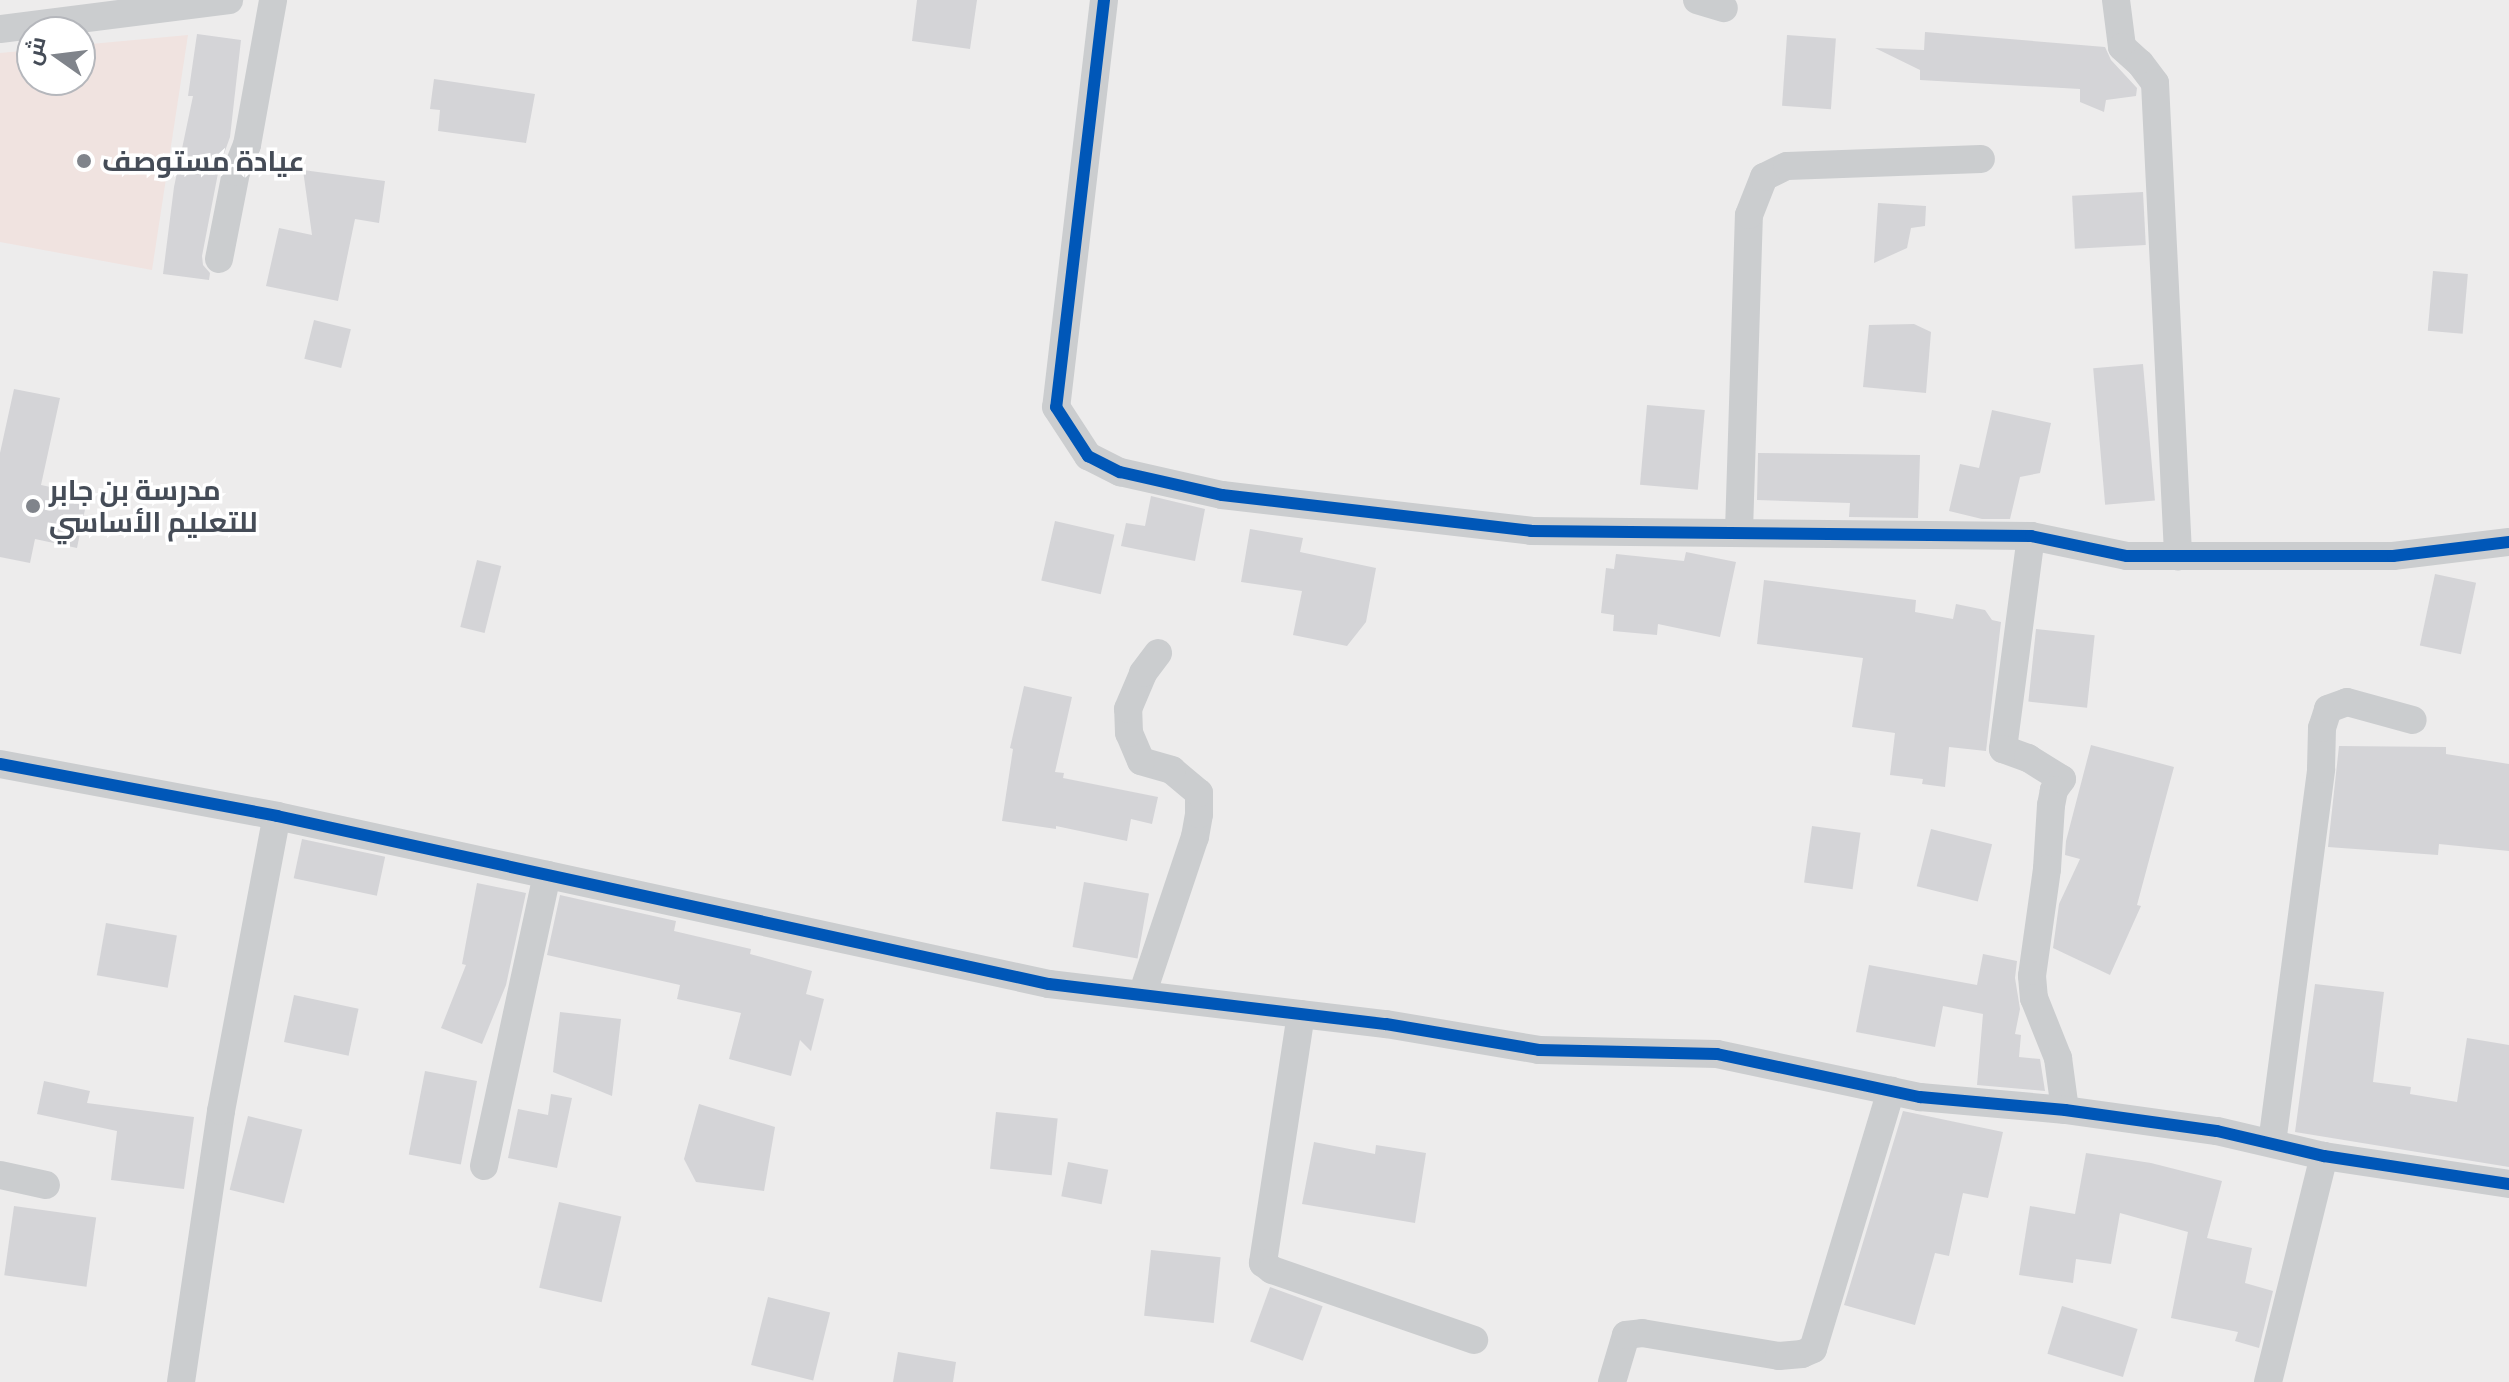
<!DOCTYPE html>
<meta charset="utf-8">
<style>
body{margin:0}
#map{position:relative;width:2509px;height:1382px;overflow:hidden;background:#edecec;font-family:"Titillium Web",Cairo,sans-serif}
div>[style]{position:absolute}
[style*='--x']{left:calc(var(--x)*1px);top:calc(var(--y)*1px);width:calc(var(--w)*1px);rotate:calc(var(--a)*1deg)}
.medical>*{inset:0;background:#f0e3e0}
.building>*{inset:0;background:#d4d4d7;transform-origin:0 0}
.minor>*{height:28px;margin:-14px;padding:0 14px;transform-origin:14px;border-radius:14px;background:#cbcdcf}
.cycleway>*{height:12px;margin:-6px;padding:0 6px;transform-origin:6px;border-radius:6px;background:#0057b8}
.dots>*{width:22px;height:22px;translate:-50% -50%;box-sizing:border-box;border:4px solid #fff;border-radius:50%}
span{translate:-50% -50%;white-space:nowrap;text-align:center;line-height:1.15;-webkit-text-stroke:7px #fff;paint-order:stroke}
.poi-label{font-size:28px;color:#454c57;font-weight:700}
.left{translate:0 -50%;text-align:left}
.north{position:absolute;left:16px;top:16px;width:80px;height:80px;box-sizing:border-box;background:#fff;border:2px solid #b5b7bc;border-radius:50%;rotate:284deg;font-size:22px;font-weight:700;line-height:32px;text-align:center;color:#454c57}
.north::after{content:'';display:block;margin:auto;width:28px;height:36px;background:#80848b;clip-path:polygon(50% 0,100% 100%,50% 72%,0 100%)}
</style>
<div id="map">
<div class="medical">
<i style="clip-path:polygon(188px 35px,152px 270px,0 242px,0 53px,32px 50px,32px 80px,80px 80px,80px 45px)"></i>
</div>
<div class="building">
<i style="clip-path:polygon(917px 0,977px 0,970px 49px,912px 41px)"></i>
<i style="clip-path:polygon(1925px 32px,2105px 47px,2111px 60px,2137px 88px,2136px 96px,2106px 100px,2104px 112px,2080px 102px,2080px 89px,1920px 80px,1920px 70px,1875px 48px,1924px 50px)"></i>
<i style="clip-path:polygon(197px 34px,241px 40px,230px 137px,219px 168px,202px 256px,203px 265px,210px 273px,209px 280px,163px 274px,174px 187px,193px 96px,188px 96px)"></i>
<i style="left:1787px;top:35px;width:49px;height:71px;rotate:4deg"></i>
<i style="clip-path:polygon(434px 79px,535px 94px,526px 143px,438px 131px,440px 110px,430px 109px)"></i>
<i style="clip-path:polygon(303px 170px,385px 181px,379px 223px,355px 219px,338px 301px,266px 286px,279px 228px,312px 235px)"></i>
<i style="left:2143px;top:192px;width:53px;height:71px;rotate:87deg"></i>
<i style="clip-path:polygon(1878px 203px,1926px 206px,1925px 226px,1911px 228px,1907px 248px,1874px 263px)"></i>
<i style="left:2433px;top:271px;width:35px;height:60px;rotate:5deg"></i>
<i style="left:314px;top:320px;width:38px;height:40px;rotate:14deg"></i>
<i style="clip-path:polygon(1914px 324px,1931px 332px,1926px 393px,1863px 387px,1869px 325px)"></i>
<i style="left:2143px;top:364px;width:137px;height:50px;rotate:85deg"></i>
<i style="clip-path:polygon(14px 389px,60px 398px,41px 485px,88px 495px,77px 548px,35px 539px,30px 563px,0 557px,0 453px)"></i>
<i style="left:1647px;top:405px;width:58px;height:80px;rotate:5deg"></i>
<i style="clip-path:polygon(1992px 410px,2051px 423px,2040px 473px,2020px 477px,2010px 519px,1982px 519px,1949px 511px,1960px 464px,1979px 468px)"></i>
<i style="clip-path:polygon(1758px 453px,1920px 455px,1918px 518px,1849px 517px,1850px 503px,1757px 500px)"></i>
<i style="clip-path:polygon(1151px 496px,1205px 509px,1195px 561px,1121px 546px,1126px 523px,1145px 526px)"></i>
<i style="left:1055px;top:521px;width:61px;height:61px;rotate:13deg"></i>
<i style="clip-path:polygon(1250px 529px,1303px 538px,1300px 552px,1376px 568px,1366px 622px,1347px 646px,1293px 635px,1302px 591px,1241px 582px)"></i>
<i style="clip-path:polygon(1686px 552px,1736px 562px,1720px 637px,1658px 624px,1657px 635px,1613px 631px,1614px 615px,1601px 613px,1606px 568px,1614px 569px,1616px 554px,1684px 561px)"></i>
<i style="left:477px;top:560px;width:25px;height:69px;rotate:14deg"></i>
<i style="left:2435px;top:574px;width:42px;height:73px;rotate:12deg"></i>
<i style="clip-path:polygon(1764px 580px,1916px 600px,1915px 612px,1953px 619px,1956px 604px,1985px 610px,1992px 620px,2001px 622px,1986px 751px,1949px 747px,1945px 787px,1922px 784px,1923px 779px,1890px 775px,1895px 733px,1852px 727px,1863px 658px,1757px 644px)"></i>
<i style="left:2036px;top:629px;width:59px;height:73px;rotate:6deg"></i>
<i style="clip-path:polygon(1024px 686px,1072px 697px,1055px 772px,1064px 773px,1063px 778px,1158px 797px,1152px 824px,1131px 819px,1127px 841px,1056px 826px,1056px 829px,1002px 821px,1013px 749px,1010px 748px)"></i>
<i style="clip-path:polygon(2091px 745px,2174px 767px,2137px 905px,2141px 906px,2110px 975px,2053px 948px,2059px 904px,2080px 859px,2065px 855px,2066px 841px)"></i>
<i style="clip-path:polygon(2339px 746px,2446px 747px,2446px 754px,2509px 764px,2509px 851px,2439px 844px,2438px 855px,2328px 847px)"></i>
<i style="left:1812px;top:826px;width:49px;height:57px;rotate:8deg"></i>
<i style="left:1931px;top:829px;width:63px;height:59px;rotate:14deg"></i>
<i style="left:302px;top:839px;width:85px;height:40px;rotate:12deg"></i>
<i style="left:1084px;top:882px;width:66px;height:66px;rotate:10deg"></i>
<i style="clip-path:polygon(477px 883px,526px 893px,506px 985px,482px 1044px,441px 1028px,466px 965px,462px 964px)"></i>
<i style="clip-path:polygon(560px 895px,676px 921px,674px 931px,751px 949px,750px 954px,812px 971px,806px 994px,824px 999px,811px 1051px,800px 1040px,791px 1076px,729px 1059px,741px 1013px,677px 999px,680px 985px,547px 955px)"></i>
<i style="left:106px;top:923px;width:72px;height:53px;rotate:10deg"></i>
<i style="clip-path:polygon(1983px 954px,2017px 961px,2015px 978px,2020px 1009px,2015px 1034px,2021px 1035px,2019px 1057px,2040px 1059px,2045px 1091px,1977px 1085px,1983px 1014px,1943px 1006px,1935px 1047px,1856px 1032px,1869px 965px,1977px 985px)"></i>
<i style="clip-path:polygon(2315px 984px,2384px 992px,2373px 1082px,2411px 1087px,2410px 1094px,2457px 1102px,2467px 1038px,2509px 1045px,2509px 1167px,2295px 1132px)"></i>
<i style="left:294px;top:995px;width:66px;height:48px;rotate:12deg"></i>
<i style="clip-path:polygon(560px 1012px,621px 1019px,612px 1096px,553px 1072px)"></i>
<i style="left:425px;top:1071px;width:53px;height:85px;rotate:11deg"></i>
<i style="clip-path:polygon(44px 1081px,90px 1091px,87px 1103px,194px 1117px,184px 1189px,111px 1180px,117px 1131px,37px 1114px)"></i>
<i style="clip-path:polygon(551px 1094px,572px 1098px,557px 1168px,508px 1158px,518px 1109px,548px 1115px)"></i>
<i style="clip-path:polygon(699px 1104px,775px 1127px,764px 1191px,696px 1182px,684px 1159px)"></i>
<i style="clip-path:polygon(1903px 1111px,2003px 1132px,1988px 1198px,1963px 1193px,1949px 1256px,1935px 1253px,1915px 1325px,1844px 1305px)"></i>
<i style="left:996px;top:1112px;width:62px;height:57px;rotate:6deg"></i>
<i style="left:248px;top:1116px;width:56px;height:76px;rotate:14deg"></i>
<i style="clip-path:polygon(1314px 1142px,1375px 1154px,1376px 1145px,1426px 1153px,1415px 1223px,1302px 1204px)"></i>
<i style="clip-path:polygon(2086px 1153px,2151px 1163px,2222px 1181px,2207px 1238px,2252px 1248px,2245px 1283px,2273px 1291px,2259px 1348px,2235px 1341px,2238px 1332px,2171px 1318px,2188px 1232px,2120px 1213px,2111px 1264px,2076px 1259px,2073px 1283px,2019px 1275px,2030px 1206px,2075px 1214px)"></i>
<i style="left:1068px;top:1162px;width:41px;height:35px;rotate:11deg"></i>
<i style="left:559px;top:1202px;width:64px;height:88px;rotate:13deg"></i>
<i style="left:14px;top:1206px;width:83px;height:70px;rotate:8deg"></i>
<i style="left:1151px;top:1250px;width:70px;height:66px;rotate:6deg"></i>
<i style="left:1270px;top:1287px;width:56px;height:58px;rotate:20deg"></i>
<i style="left:768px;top:1297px;width:64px;height:70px;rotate:14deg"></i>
<i style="left:2062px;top:1306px;width:79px;height:50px;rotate:17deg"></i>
<i style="clip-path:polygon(898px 1352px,956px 1362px,953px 1382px,893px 1382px)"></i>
</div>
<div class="minor">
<i style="--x:1104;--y:0;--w:410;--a:96.7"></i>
<i style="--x:1056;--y:407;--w:59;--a:56.9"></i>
<i style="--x:1088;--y:456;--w:36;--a:27"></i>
<i style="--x:1120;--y:472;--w:105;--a:12.7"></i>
<i style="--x:1222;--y:495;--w:311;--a:6.6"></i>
<i style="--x:1531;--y:531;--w:500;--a:0.57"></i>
<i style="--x:2031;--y:536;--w:98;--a:11.8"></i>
<i style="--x:2127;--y:556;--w:266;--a:0"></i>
<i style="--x:2393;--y:556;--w:117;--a:-6.9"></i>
<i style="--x:1697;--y:0;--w:28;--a:17"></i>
<i style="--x:2116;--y:0;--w:47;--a:82.7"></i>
<i style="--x:2122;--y:47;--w:24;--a:42"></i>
<i style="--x:2140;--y:63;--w:25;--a:53"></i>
<i style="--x:2155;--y:83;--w:474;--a:87.2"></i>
<i style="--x:0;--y:29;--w:231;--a:-7.2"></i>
<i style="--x:219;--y:259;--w:89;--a:-78.9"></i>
<i style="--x:236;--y:172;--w:29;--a:-68"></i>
<i style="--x:247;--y:145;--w:147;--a:-79.8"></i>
<i style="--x:1739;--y:531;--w:316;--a:-88.2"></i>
<i style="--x:1749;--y:215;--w:41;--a:-68.5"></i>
<i style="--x:1764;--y:177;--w:25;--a:-26"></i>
<i style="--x:1787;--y:166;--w:194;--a:-2.1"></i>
<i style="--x:2031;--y:536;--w:215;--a:97.5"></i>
<i style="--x:2003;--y:749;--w:27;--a:20"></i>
<i style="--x:2028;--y:758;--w:40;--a:32"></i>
<i style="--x:2062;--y:779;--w:14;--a:126"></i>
<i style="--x:2054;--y:790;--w:15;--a:101"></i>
<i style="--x:2051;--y:805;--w:64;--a:93.6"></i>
<i style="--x:2047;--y:869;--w:108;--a:98"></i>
<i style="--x:2032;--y:976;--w:22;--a:85"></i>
<i style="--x:2034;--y:998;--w:65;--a:68.2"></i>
<i style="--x:2058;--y:1058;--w:52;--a:82.3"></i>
<i style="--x:0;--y:764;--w:282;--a:10.6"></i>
<i style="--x:277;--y:816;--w:790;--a:12.28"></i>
<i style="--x:1049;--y:984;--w:339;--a:6.8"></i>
<i style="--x:1386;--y:1024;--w:155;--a:9.6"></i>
<i style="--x:1539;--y:1050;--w:178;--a:1.3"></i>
<i style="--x:1717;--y:1054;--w:208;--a:12"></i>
<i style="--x:1920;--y:1097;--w:146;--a:5.1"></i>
<i style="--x:2065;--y:1110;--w:153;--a:7.9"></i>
<i style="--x:2217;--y:1131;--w:110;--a:13.2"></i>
<i style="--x:2324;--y:1156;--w:187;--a:8.6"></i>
<i style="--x:1142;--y:995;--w:167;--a:-71.5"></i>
<i style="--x:1195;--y:837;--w:23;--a:-80"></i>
<i style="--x:1199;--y:814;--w:21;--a:-90"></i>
<i style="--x:1199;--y:793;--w:35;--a:-140"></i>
<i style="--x:1172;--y:770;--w:32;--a:-164"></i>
<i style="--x:1141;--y:761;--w:30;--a:-113"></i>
<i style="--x:1129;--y:733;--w:24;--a:-92"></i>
<i style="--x:1128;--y:709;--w:39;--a:-67"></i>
<i style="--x:1143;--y:673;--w:25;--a:-53"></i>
<i style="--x:1301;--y:1014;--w:252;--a:98.7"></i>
<i style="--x:1263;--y:1263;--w:11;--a:38"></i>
<i style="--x:1272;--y:1270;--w:214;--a:19.1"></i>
<i style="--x:2272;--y:1143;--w:377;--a:-82.5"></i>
<i style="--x:2321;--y:769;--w:41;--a:-88.6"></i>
<i style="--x:2322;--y:728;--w:20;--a:-72"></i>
<i style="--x:2328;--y:709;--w:20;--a:-20"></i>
<i style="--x:2347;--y:702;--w:68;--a:15.3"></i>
<i style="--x:484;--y:1166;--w:298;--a:-77.8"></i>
<i style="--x:0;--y:1175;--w:47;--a:12.3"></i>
<i style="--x:181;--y:1382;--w:274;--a:-81.6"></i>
<i style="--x:221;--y:1111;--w:300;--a:-79.3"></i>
<i style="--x:1612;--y:1382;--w:49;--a:-73.4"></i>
<i style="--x:1626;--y:1335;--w:16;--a:-7"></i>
<i style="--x:1642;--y:1333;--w:139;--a:9.5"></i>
<i style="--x:1779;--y:1356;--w:23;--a:-5"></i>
<i style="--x:1802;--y:1354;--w:12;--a:-24"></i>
<i style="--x:1813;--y:1349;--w:270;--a:-73.2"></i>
<i style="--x:2268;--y:1382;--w:233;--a:-76.1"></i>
</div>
<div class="cycleway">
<i style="--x:1104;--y:0;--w:410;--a:96.7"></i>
<i style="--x:1056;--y:407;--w:59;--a:56.9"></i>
<i style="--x:1088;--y:456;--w:36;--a:27"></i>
<i style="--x:1120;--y:472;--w:105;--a:12.7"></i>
<i style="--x:1222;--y:495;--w:311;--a:6.6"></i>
<i style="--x:1531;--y:531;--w:500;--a:0.57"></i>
<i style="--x:2031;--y:536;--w:98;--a:11.8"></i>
<i style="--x:2127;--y:556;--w:266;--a:0"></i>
<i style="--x:2393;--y:556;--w:117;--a:-6.9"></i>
<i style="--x:0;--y:764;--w:282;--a:10.6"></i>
<i style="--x:277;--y:816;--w:790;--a:12.28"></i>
<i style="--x:1049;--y:984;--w:339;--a:6.8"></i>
<i style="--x:1386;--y:1024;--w:155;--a:9.6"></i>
<i style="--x:1539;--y:1050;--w:178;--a:1.3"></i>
<i style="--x:1717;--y:1054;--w:208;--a:12"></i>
<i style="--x:1920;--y:1097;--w:146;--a:5.1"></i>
<i style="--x:2065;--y:1110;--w:153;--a:7.9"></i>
<i style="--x:2217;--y:1131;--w:110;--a:13.2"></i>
<i style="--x:2324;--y:1156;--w:187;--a:8.6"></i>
</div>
<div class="dots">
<i style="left:84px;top:161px;background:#80848b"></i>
<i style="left:33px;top:506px;background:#80848b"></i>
</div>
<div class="poi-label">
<span class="left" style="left:102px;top:161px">عيادة مستوصف</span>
<span class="left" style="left:49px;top:506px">مدرسة بن جابر<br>للتعليم الأساسي</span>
</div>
<div class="north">ش</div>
</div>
